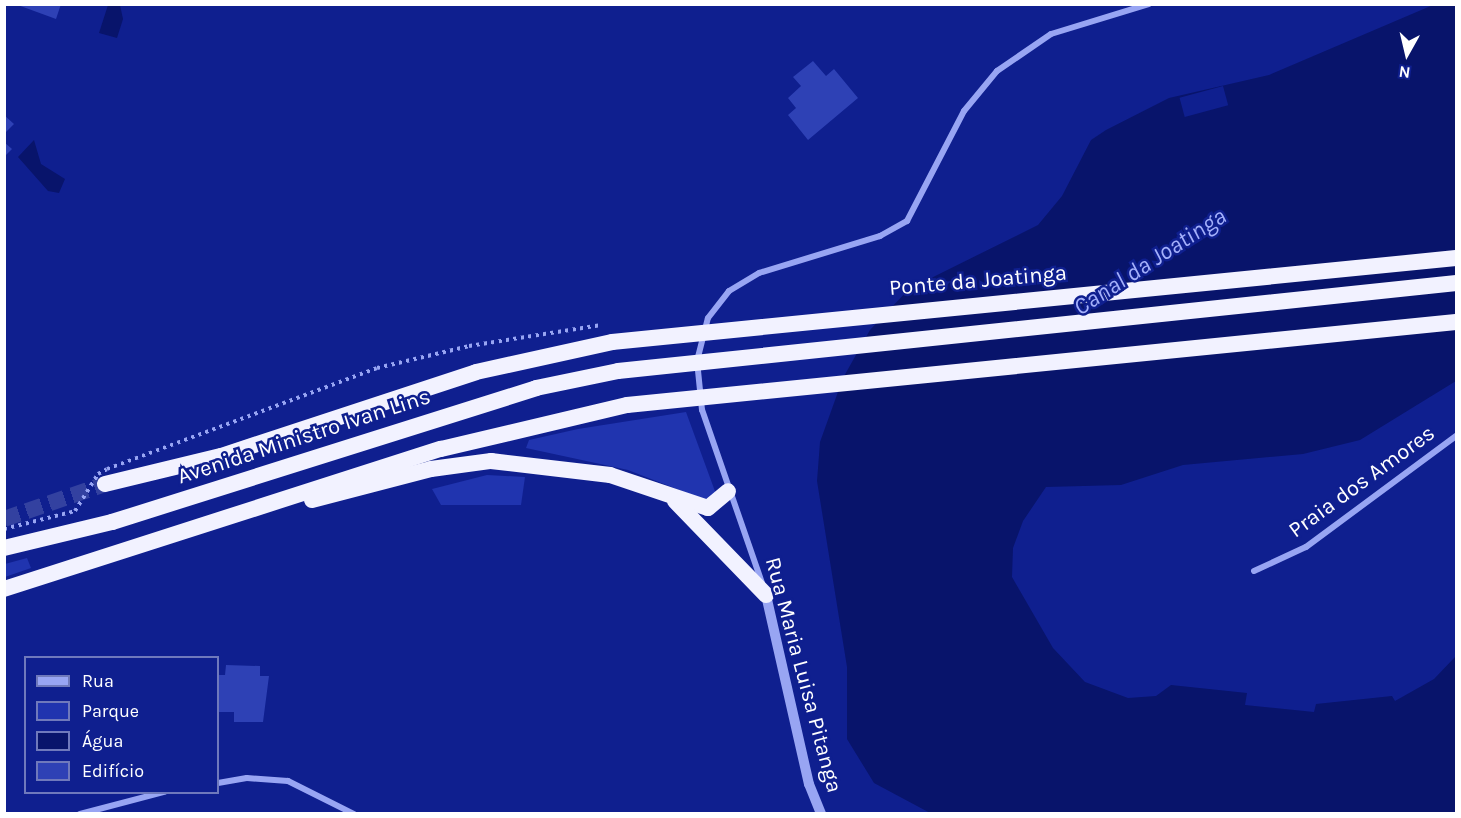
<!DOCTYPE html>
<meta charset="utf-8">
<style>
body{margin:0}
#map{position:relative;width:1461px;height:818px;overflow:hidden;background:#0f1f8f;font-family:Karla,sans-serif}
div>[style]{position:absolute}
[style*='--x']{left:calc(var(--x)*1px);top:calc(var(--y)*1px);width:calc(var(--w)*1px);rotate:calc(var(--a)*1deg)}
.green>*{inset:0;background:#2034af}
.water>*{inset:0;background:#08146b}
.pier>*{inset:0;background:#0f1f8f;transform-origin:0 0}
.building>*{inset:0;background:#2e41b5}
.trunk-tunnel>*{height:16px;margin-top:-8px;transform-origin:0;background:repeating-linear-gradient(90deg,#3341a0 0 16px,transparent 0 24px)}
.minor>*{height:6px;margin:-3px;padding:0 3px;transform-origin:3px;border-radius:3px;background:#98a5f3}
.tertiary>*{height:10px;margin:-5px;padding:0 5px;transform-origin:5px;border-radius:5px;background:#98a5f3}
.trunk>*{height:16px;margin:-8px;padding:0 8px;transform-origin:8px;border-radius:8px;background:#f2f2ff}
.path-bridge>*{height:4px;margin-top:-2px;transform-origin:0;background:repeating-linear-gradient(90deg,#98a5f3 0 3px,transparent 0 7.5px)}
.trunk-bridge>*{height:16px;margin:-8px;padding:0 8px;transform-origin:8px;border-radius:8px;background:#f2f2ff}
span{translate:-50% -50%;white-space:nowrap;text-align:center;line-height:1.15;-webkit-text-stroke:5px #0f1f8f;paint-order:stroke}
.street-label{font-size:22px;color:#fff}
.water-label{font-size:24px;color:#a4b0fb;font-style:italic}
.frame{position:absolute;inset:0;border:6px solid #fff;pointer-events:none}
.legend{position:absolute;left:24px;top:656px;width:195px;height:138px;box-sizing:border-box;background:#0f1f8f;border:2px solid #6f79bc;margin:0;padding:8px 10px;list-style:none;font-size:18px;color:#fff}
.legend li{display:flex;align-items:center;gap:12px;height:30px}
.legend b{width:30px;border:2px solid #6f79bc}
.north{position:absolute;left:1377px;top:24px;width:60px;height:60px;-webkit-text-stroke:4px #0f1f8f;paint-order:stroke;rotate:188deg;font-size:16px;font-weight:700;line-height:24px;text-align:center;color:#fff}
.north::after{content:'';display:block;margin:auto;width:21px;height:27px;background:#fff;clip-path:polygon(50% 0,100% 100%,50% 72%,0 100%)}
</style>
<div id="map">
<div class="green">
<i style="clip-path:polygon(686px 412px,716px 494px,705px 500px,628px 470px,526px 448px,529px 440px,578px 429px)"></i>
<i style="clip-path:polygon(487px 475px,525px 477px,521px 505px,441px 505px,432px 489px)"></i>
<i style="clip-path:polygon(27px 558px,31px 568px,5px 577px,5px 564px)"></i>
</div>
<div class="water">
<i style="clip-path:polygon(108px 5px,120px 5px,123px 19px,117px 38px,99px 33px)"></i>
<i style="clip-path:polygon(1433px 5px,1456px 5px,1456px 381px,1360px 440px,1303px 454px,1183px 465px,1121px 485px,1046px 487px,1023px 521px,1013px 548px,1012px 577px,1053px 648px,1085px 682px,1128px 698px,1156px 696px,1171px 685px,1247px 693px,1245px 705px,1314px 712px,1316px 704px,1392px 696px,1395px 701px,1434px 679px,1456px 656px,1456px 813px,932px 814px,874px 783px,847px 739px,847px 667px,817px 481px,820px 442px,843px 378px,870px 330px,909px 289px,1038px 225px,1062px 196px,1091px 140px,1106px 130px,1169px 98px,1269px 75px)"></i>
<i style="clip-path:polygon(34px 140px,41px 164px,65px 179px,59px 193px,48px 191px,18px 157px)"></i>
</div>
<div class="pier">
<i style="left:1223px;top:86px;width:20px;height:45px;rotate:75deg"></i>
</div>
<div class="building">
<i style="clip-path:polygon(15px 4px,61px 4px,56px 19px)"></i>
<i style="clip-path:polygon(813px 61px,826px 76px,834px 69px,858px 98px,808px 140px,788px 115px,796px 108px,788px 98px,801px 86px,793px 77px)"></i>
<i style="clip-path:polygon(4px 115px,14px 124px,4px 134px)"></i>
<i style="clip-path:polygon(4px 142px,12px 149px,4px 157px)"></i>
<i style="clip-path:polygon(226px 665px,260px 666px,260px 676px,269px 676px,263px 722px,234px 722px,234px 712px,218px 712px,218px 675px,225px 675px)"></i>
</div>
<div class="trunk-tunnel">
<i style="--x:4;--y:519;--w:107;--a:-19.1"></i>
</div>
<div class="minor">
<i style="--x:1254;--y:571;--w:57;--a:-24.8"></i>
<i style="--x:1306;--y:547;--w:187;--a:-36.5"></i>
<i style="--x:762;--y:583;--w:183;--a:-109.1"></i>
<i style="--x:702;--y:410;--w:49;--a:-95.8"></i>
<i style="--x:697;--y:361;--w:44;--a:-75.7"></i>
<i style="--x:708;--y:318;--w:34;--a:-52"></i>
<i style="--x:729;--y:291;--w:35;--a:-31"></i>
<i style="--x:759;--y:273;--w:127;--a:-17"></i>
<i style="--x:880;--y:236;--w:31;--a:-29"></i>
<i style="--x:907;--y:221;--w:124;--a:-62.6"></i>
<i style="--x:964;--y:111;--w:52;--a:-50.5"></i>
<i style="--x:997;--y:71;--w:65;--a:-34.4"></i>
<i style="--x:1051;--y:34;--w:102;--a:-17"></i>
<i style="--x:218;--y:783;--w:29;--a:-10"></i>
<i style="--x:247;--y:778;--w:41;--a:4.2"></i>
<i style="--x:288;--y:781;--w:74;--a:26.6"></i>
<i style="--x:80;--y:814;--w:87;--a:-14.7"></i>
</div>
<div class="tertiary">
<i style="--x:766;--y:595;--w:194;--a:77.2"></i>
<i style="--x:809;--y:784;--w:32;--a:68"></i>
</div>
<div class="trunk">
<i style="--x:105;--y:484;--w:119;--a:-13.6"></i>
<i style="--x:221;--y:456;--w:268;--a:-18.2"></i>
<i style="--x:476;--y:372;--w:139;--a:-12.4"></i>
<i style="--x:312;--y:500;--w:123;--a:-14.6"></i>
<i style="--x:431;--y:469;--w:61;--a:-7.6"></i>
<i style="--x:491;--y:461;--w:120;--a:6.7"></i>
<i style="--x:610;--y:475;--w:103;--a:18.6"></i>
<i style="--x:708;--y:508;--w:26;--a:-40"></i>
<i style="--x:675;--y:501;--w:131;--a:45.9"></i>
<i style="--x:4;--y:548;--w:111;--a:-13.5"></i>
<i style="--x:112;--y:522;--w:445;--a:-17.5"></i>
<i style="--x:536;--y:388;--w:84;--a:-11.7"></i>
<i style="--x:4;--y:589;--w:459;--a:-17.8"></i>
<i style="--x:441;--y:449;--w:191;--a:-13.3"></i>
</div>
<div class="path-bridge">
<i style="--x:4;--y:529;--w:73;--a:-14.2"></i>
<i style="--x:75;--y:511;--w:44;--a:-58.1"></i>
<i style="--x:98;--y:474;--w:10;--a:-29"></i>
<i style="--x:107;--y:469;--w:288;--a:-20.5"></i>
<i style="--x:377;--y:368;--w:95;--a:-13.4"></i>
<i style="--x:469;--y:346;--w:134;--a:-9"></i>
</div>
<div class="trunk-bridge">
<i style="--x:612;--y:342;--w:848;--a:-5.68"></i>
<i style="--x:618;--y:371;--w:843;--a:-5.99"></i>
<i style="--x:627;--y:405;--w:833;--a:-5.72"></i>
</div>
<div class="street-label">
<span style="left:978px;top:281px;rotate:-5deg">Ponte da Joatinga</span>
<span style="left:304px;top:437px;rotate:-18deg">Avenida Ministro Ivan Lins</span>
<span style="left:1362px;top:482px;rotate:-36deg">Praia dos Amores</span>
<span style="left:803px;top:675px;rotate:75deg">Rua Maria Luisa Pitanga</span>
</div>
<div class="water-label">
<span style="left:1150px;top:262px;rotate:-33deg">Canal da Joatinga</span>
</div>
<div class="frame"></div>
<ul class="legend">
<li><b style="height:8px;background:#98a5f3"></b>Rua</li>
<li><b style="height:16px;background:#2034af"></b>Parque</li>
<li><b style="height:16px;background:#08146b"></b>Água</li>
<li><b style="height:16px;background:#2e41b5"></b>Edifício</li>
</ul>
<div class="north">N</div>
</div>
